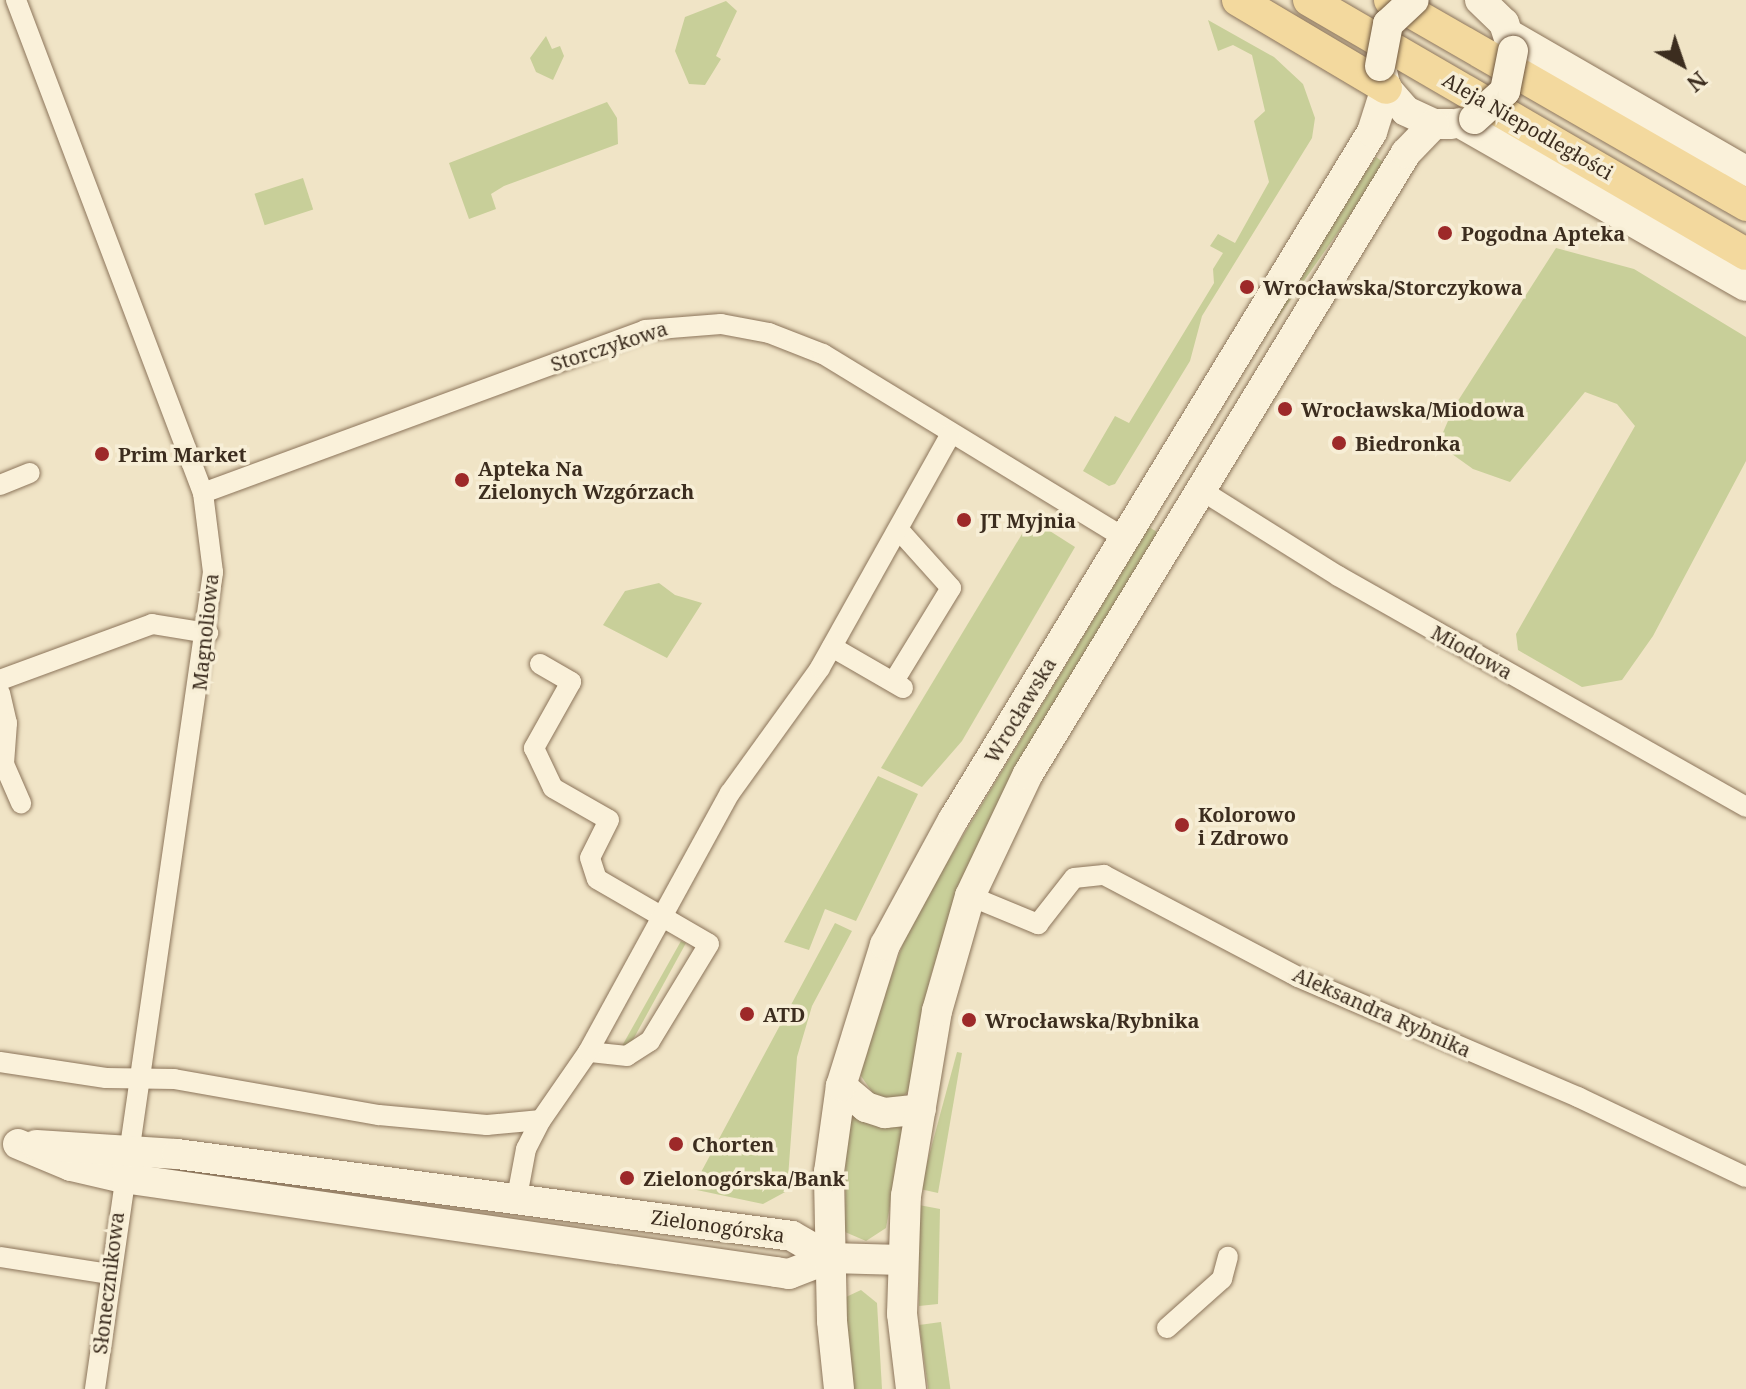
<!DOCTYPE html>
<meta charset="utf-8">
<style>
body{margin:0}
#map{position:relative;width:1746px;height:1389px;overflow:hidden;background:#f0e4c6;font-family:"Noto Serif",serif}
div>[style]{position:absolute}
[style*='--x']{left:calc(var(--x)*1px);top:calc(var(--y)*1px);width:calc(var(--w)*1px);rotate:calc(var(--a)*1deg)}
.green>*{inset:0;background:#c8cf99;transform-origin:0 0}
.roads{filter:drop-shadow(0 0 2px #8c755b) drop-shadow(0 0 2px #8c755b)}
.street>*{height:20px;margin:-10px;padding:0 10px;transform-origin:10px;border-radius:10px;background:#faf1da}
.secondary>*{height:30px;margin:-15px;padding:0 15px;transform-origin:15px;border-radius:15px;background:#faf1da}
.primary>*{height:32px;margin:-16px;padding:0 16px;transform-origin:16px;border-radius:16px;background:#f3d99e}
.bridges{filter:drop-shadow(0 0 2px #6e563e) drop-shadow(0 0 2px #6e563e)}
.secondary-bridge>*{height:30px;margin:-15px;padding:0 15px;transform-origin:15px;border-radius:15px;background:#faf1da}
.dots>*{width:22px;height:22px;translate:-50% -50%;box-sizing:border-box;border:4px solid #f7eed6;border-radius:50%}
span{translate:-50% -50%;white-space:nowrap;text-align:center;line-height:1.15;-webkit-text-stroke:7px #f7eed6;paint-order:stroke}
.street-label{font-size:20px;color:#3c2d1f}
.poi-label{font-size:20px;color:#3c2d1f;font-weight:700}
.left{translate:0 -50%;text-align:left}
.north{position:absolute;left:1642px;top:24px;width:80px;height:80px;-webkit-text-stroke:6px #f7eed6;paint-order:stroke;rotate:140deg;font-size:22px;font-weight:700;line-height:32px;text-align:center;color:#3c2d1f}
.north::after{content:'';display:block;margin:auto;width:28px;height:36px;background:#3c2d1f;clip-path:polygon(50% 0,100% 100%,50% 72%,0 100%)}
</style>
<div id="map">
<div class="green">
<i style="clip-path:polygon(726px 1px,737px 11px,716px 56px,721px 59px,705px 85px,689px 84px,675px 51px,685px 17px)"></i>
<i style="clip-path:polygon(1208px 20px,1274px 57px,1303px 84px,1315px 118px,1312px 138px,1202px 316px,1190px 361px,1115px 484px,1109px 486px,1083px 471px,1115px 416px,1129px 423px,1214px 283px,1213px 269px,1223px 253px,1210px 246px,1218px 234px,1235px 243px,1269px 182px,1254px 121px,1265px 111px,1252px 55px,1233px 45px,1218px 51px)"></i>
<i style="clip-path:polygon(546px 36px,552px 49px,560px 46px,564px 56px,553px 80px,536px 72px,530px 58px)"></i>
<i style="clip-path:polygon(607px 102px,617px 118px,618px 144px,504px 186px,491px 194px,496px 209px,469px 219px,449px 163px)"></i>
<i style="left:1376px;top:157px;width:12px;height:420px;rotate:35deg"></i>
<i style="left:303px;top:178px;width:33px;height:51px;rotate:72deg"></i>
<i style="clip-path:polygon(1556px 248px,1634px 269px,1746px 337px,1746px 461px,1653px 636px,1622px 680px,1582px 687px,1518px 650px,1516px 634px,1635px 426px,1617px 404px,1585px 392px,1510px 482px,1473px 469px,1438px 444px,1454px 407px)"></i>
<i style="clip-path:polygon(1031px 519px,1075px 547px,962px 741px,922px 787px,881px 768px)"></i>
<i style="clip-path:polygon(1149px 527px,1162px 535px,995px 808px,964px 875px,930px 978px,910px 1090px,898px 1101px,875px 1096px,861px 1076px,861px 1058px,911px 922px)"></i>
<i style="clip-path:polygon(659px 583px,675px 595px,702px 603px,667px 658px,603px 625px,625px 591px)"></i>
<i style="clip-path:polygon(878px 776px,918px 794px,856px 921px,825px 909px,809px 950px,784px 942px)"></i>
<i style="clip-path:polygon(835px 923px,852px 931px,812px 1006px,797px 1057px,787px 1191px,763px 1204px,692px 1189px)"></i>
<i style="clip-path:polygon(681px 941px,686px 943px,629px 1047px,622px 1046px)"></i>
<i style="clip-path:polygon(957px 1052px,962px 1053px,938px 1193px,920px 1189px)"></i>
<i style="clip-path:polygon(846px 1109px,875px 1125px,904px 1126px,886px 1228px,866px 1241px,845px 1232px)"></i>
<i style="clip-path:polygon(919px 1205px,940px 1209px,938px 1304px,919px 1306px)"></i>
<i style="clip-path:polygon(861px 1290px,877px 1303px,882px 1389px,848px 1389px,846px 1297px)"></i>
<i style="left:941px;top:1322px;width:68px;height:22px;rotate:82deg"></i>
</div>
<div class="roads">
<div class="street">
<i style="--x:16;--y:0;--w:527;--a:69.23"></i>
<i style="--x:203;--y:493;--w:80;--a:82.8"></i>
<i style="--x:213;--y:572;--w:825;--a:98.22"></i>
<i style="--x:0;--y:485;--w:32;--a:-22"></i>
<i style="--x:1201;--y:490;--w:162;--a:32.1"></i>
<i style="--x:1338;--y:576;--w:469;--a:29.5"></i>
<i style="--x:203;--y:493;--w:471;--a:-20.2"></i>
<i style="--x:645;--y:330;--w:76;--a:-4.5"></i>
<i style="--x:721;--y:324;--w:49;--a:10.6"></i>
<i style="--x:769;--y:333;--w:58;--a:21.3"></i>
<i style="--x:823;--y:354;--w:354;--a:31.4"></i>
<i style="--x:832;--y:647;--w:82;--a:30"></i>
<i style="--x:540;--y:664;--w:36;--a:30"></i>
<i style="--x:571;--y:682;--w:76;--a:119.3"></i>
<i style="--x:534;--y:748;--w:44;--a:64.6"></i>
<i style="--x:553;--y:788;--w:64;--a:29.7"></i>
<i style="--x:609;--y:820;--w:42;--a:116.6"></i>
<i style="--x:590;--y:858;--w:22;--a:72"></i>
<i style="--x:597;--y:879;--w:129;--a:30.1"></i>
<i style="--x:709;--y:944;--w:114;--a:121.3"></i>
<i style="--x:650;--y:1041;--w:27;--a:147"></i>
<i style="--x:627;--y:1056;--w:39;--a:-174"></i>
<i style="--x:0;--y:680;--w:162;--a:-20.2"></i>
<i style="--x:152;--y:624;--w:57;--a:9.1"></i>
<i style="--x:894;--y:681;--w:109;--a:-58.5"></i>
<i style="--x:951;--y:588;--w:79;--a:-131.9"></i>
<i style="--x:0;--y:693;--w:31;--a:77"></i>
<i style="--x:7;--y:723;--w:41;--a:94.2"></i>
<i style="--x:4;--y:764;--w:43;--a:66.4"></i>
<i style="--x:970;--y:896;--w:74;--a:22.4"></i>
<i style="--x:1038;--y:924;--w:58;--a:-52"></i>
<i style="--x:1074;--y:878;--w:30;--a:-6"></i>
<i style="--x:1104;--y:875;--w:219;--a:27.7"></i>
<i style="--x:1298;--y:977;--w:305;--a:23.2"></i>
<i style="--x:1578;--y:1097;--w:186;--a:25.5"></i>
<i style="--x:0;--y:1062;--w:107;--a:8.6"></i>
<i style="--x:106;--y:1078;--w:68;--a:0.8"></i>
<i style="--x:174;--y:1079;--w:208;--a:10"></i>
<i style="--x:379;--y:1115;--w:108;--a:5.3"></i>
<i style="--x:487;--y:1125;--w:54;--a:-5.3"></i>
<i style="--x:541;--y:1120;--w:83;--a:-55.3"></i>
<i style="--x:588;--y:1052;--w:295;--a:-61.3"></i>
<i style="--x:730;--y:793;--w:154;--a:-54.2"></i>
<i style="--x:820;--y:668;--w:268;--a:-60.8"></i>
<i style="--x:517;--y:1197;--w:49;--a:-79.4"></i>
<i style="--x:526;--y:1149;--w:33;--a:-63"></i>
<i style="--x:0;--y:1257;--w:111;--a:8.8"></i>
<i style="--x:1167;--y:1328;--w:74;--a:-41.7"></i>
<i style="--x:1222;--y:1279;--w:23;--a:-75"></i>
</div>
<div class="secondary">
<i style="--x:1480;--y:0;--w:33;--a:44"></i>
<i style="--x:1504;--y:23;--w:29;--a:72"></i>
<i style="--x:1510;--y:35;--w:272;--a:30"></i>
<i style="--x:1382;--y:72;--w:16;--a:76"></i>
<i style="--x:1386;--y:88;--w:30;--a:49"></i>
<i style="--x:1406;--y:111;--w:31;--a:25"></i>
<i style="--x:1434;--y:124;--w:18;--a:0"></i>
<i style="--x:1460;--y:123;--w:329;--a:29.7"></i>
<i style="--x:841;--y:1086;--w:33;--a:40"></i>
<i style="--x:866;--y:1107;--w:20;--a:18"></i>
<i style="--x:885;--y:1113;--w:36;--a:-6"></i>
<i style="--x:18;--y:1144;--w:57;--a:22.5"></i>
<i style="--x:71;--y:1166;--w:53;--a:13"></i>
<i style="--x:123;--y:1178;--w:660;--a:8.19"></i>
<i style="--x:776;--y:1272;--w:13;--a:9"></i>
<i style="--x:789;--y:1274;--w:44;--a:-21.3"></i>
<i style="--x:830;--y:1258;--w:72;--a:1.6"></i>
<i style="--x:36;--y:1145;--w:141;--a:3.7"></i>
<i style="--x:177;--y:1154;--w:620;--a:7.59"></i>
<i style="--x:792;--y:1236;--w:44;--a:30.1"></i>
<i style="--x:839;--y:1389;--w:68;--a:-95.9"></i>
<i style="--x:832;--y:1321;--w:149;--a:-91.2"></i>
<i style="--x:829;--y:1172;--w:87;--a:-82.1"></i>
<i style="--x:841;--y:1086;--w:148;--a:-72.7"></i>
<i style="--x:885;--y:945;--w:142;--a:-61.5"></i>
<i style="--x:953;--y:820;--w:806;--a:-58.66"></i>
<i style="--x:1372;--y:132;--w:46;--a:-72.3"></i>
<i style="--x:911;--y:1389;--w:76;--a:-96.8"></i>
<i style="--x:902;--y:1314;--w:118;--a:-88.1"></i>
<i style="--x:906;--y:1196;--w:188;--a:-80.5"></i>
<i style="--x:937;--y:1011;--w:120;--a:-74"></i>
<i style="--x:970;--y:896;--w:135;--a:-64.6"></i>
<i style="--x:1028;--y:774;--w:727;--a:-58.67"></i>
<i style="--x:1406;--y:153;--w:40;--a:-46"></i>
</div>
<div class="primary">
<i style="--x:1238;--y:0;--w:172;--a:30.7"></i>
<i style="--x:1309;--y:0;--w:505;--a:30.17"></i>
<i style="--x:1390;--y:0;--w:411;--a:29.9"></i>
</div>
</div>
<div class="bridges">
<div class="secondary-bridge">
<i style="--x:1380;--y:66;--w:43;--a:-79.2"></i>
<i style="--x:1388;--y:24;--w:35;--a:-43"></i>
<i style="--x:1474;--y:119;--w:42;--a:-42.1"></i>
<i style="--x:1505;--y:91;--w:41;--a:-78.7"></i>
</div>
</div>
<div class="dots">
<i style="left:1445px;top:233px;background:#9d2929"></i>
<i style="left:1247px;top:287px;background:#9d2929"></i>
<i style="left:1285px;top:409px;background:#9d2929"></i>
<i style="left:1339px;top:443px;background:#9d2929"></i>
<i style="left:102px;top:454px;background:#9d2929"></i>
<i style="left:462px;top:480px;background:#9d2929"></i>
<i style="left:964px;top:520px;background:#9d2929"></i>
<i style="left:1182px;top:825px;background:#9d2929"></i>
<i style="left:747px;top:1014px;background:#9d2929"></i>
<i style="left:969px;top:1020px;background:#9d2929"></i>
<i style="left:676px;top:1144px;background:#9d2929"></i>
<i style="left:627px;top:1178px;background:#9d2929"></i>
</div>
<div class="street-label">
<span style="left:1528px;top:126px;rotate:30deg">Aleja Niepodległości</span>
<span style="left:609px;top:346px;rotate:-18deg">Storczykowa</span>
<span style="left:205px;top:632px;rotate:-84deg">Magnoliowa</span>
<span style="left:1472px;top:652px;rotate:29deg">Miodowa</span>
<span style="left:1020px;top:710px;rotate:-59deg">Wrocławska</span>
<span style="left:1382px;top:1012px;rotate:24deg">Aleksandra Rybnika</span>
<span style="left:718px;top:1226px;rotate:8deg">Zielonogórska</span>
<span style="left:108px;top:1283px;rotate:-83deg">Słonecznikowa</span>
</div>
<div class="poi-label">
<span class="left" style="left:1461px;top:233px">Pogodna Apteka</span>
<span class="left" style="left:1263px;top:287px">Wrocławska/Storczykowa</span>
<span class="left" style="left:1301px;top:409px">Wrocławska/Miodowa</span>
<span class="left" style="left:1355px;top:443px">Biedronka</span>
<span class="left" style="left:118px;top:454px">Prim Market</span>
<span class="left" style="left:478px;top:480px">Apteka Na<br>Zielonych Wzgórzach</span>
<span class="left" style="left:980px;top:520px">JT Myjnia</span>
<span class="left" style="left:1198px;top:826px">Kolorowo<br>i Zdrowo</span>
<span class="left" style="left:763px;top:1014px">ATD</span>
<span class="left" style="left:985px;top:1020px">Wrocławska/Rybnika</span>
<span class="left" style="left:692px;top:1144px">Chorten</span>
<span class="left" style="left:643px;top:1178px">Zielonogórska/Bank</span>
</div>
<div class="north">N</div>
</div>
